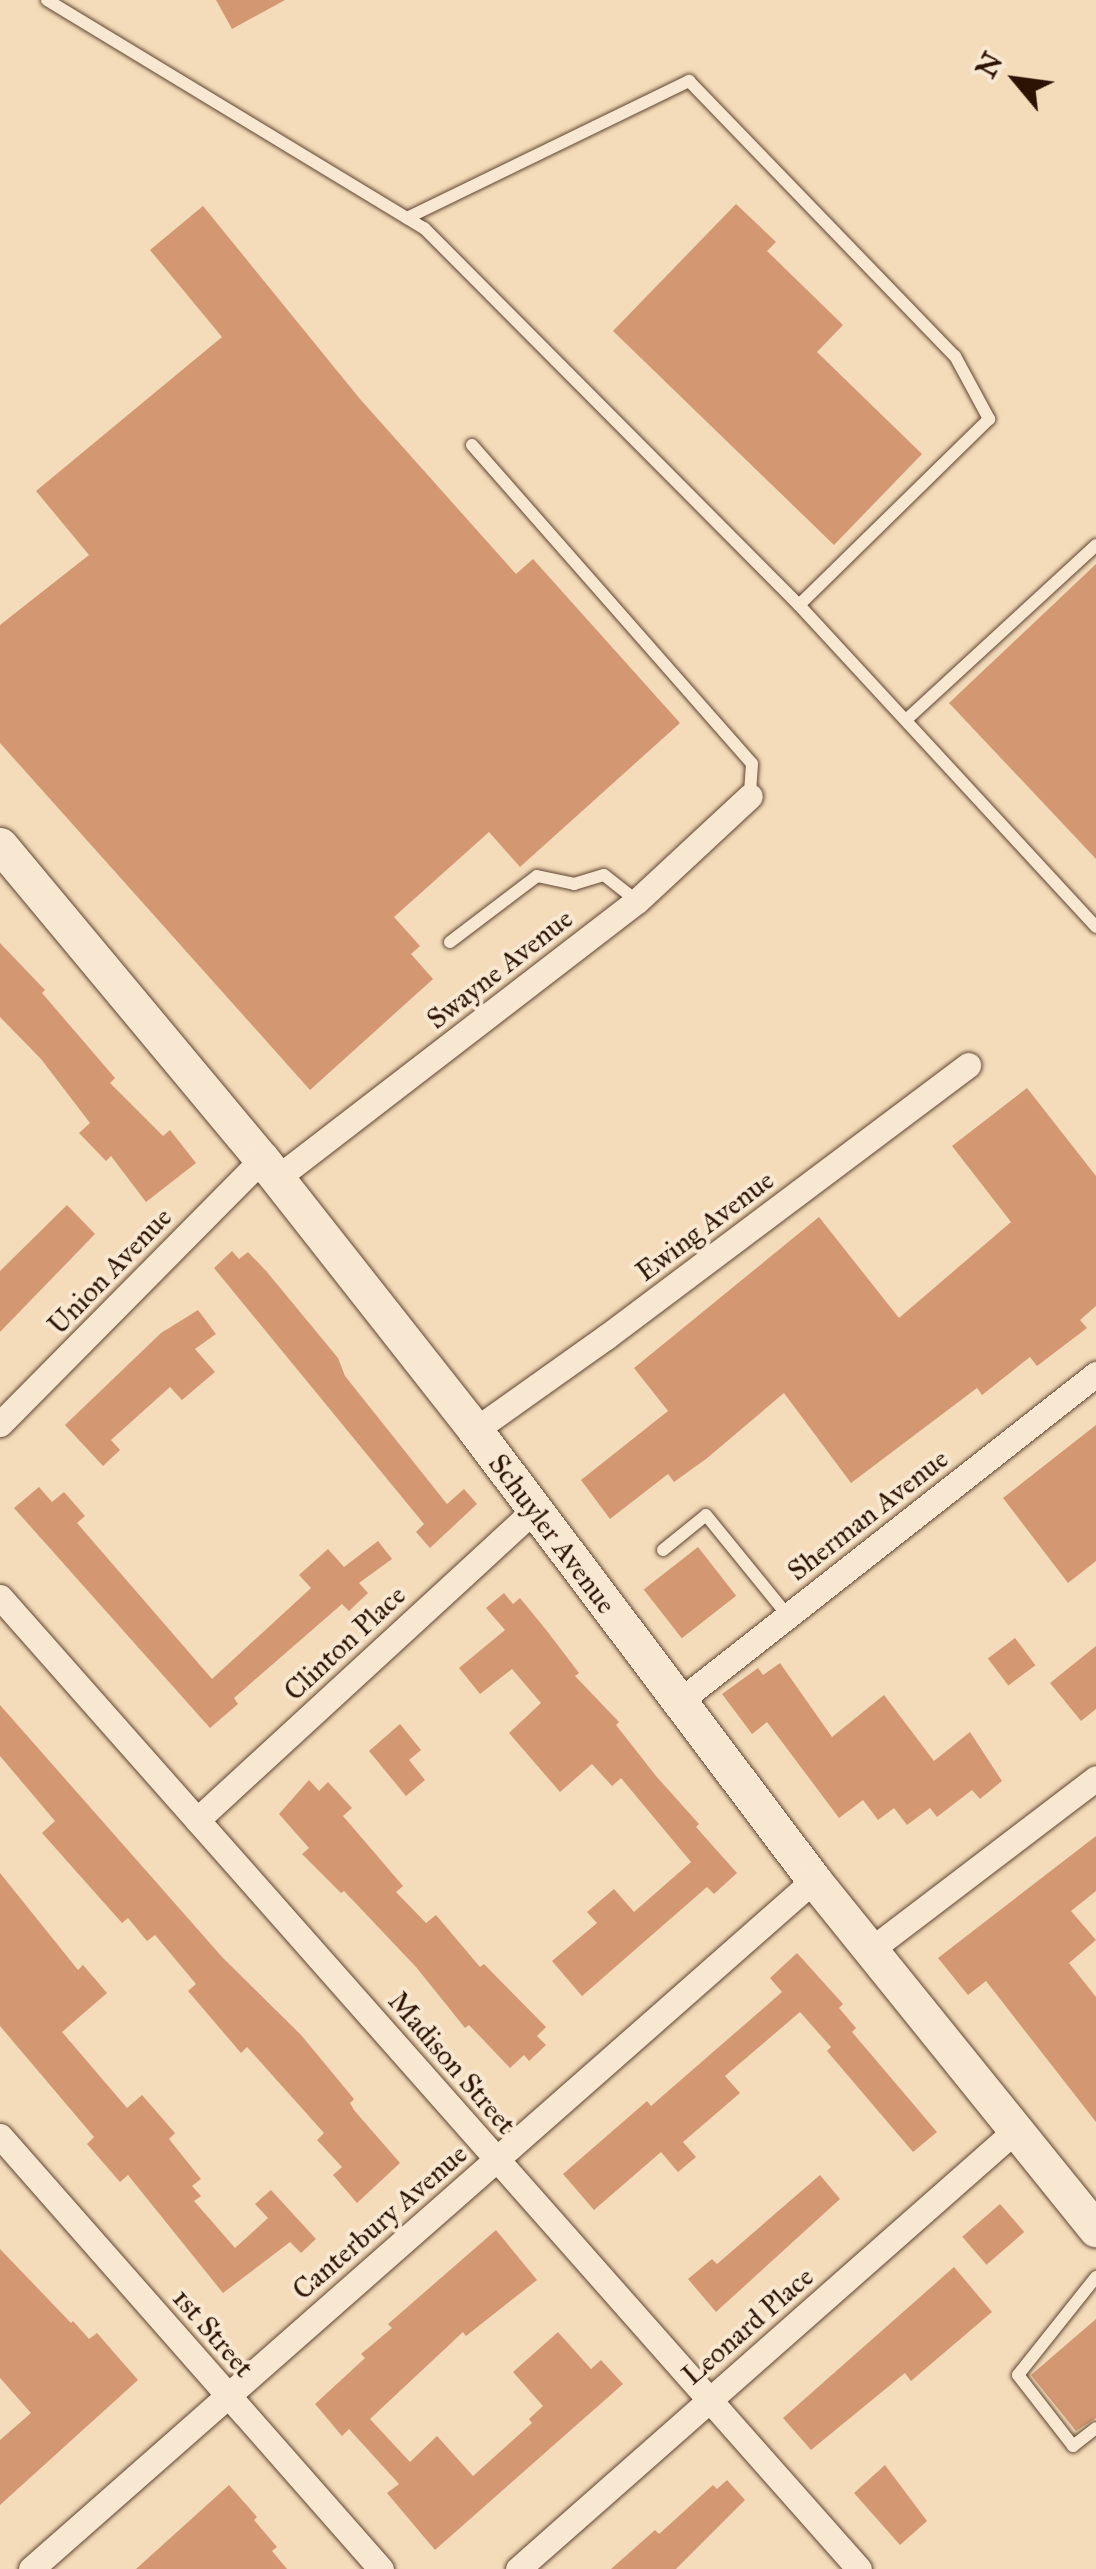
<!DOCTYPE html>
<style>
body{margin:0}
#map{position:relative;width:1096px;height:2569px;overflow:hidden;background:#f4dcba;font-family:"IM FELL Great Primer",serif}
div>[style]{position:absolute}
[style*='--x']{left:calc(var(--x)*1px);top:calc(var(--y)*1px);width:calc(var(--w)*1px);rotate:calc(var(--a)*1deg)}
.building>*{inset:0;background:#d39872;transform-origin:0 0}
.roads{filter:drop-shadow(0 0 2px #5f4531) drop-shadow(0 0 2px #5f4531)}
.lane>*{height:12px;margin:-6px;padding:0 6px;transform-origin:6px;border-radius:6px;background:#f8e8d2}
.street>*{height:25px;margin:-12.5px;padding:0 12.5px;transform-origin:12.5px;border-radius:12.5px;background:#f8e8d2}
.secondary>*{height:35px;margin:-17.5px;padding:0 17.5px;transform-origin:17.5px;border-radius:17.5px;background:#f8e8d2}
span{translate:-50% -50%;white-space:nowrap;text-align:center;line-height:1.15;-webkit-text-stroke:8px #f8e8d2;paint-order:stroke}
.street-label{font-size:28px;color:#2d1303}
.north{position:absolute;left:966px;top:30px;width:100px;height:100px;-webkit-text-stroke:8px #f8e8d2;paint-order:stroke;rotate:299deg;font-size:28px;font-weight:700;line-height:40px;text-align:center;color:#2d1303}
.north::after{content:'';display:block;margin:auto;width:35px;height:45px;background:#2d1303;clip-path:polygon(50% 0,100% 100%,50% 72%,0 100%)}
</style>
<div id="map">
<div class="building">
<i style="clip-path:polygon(216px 0,285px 0,232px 29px)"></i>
<i style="clip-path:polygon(736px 204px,776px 242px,767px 251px,843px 325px,817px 352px,922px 454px,834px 545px,613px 331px)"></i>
<i style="clip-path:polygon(203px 206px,360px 399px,516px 574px,533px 559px,680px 723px,520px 867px,489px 832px,394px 917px,420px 946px,411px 954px,433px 979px,310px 1090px,0 743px,0 625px,89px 555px,36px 491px,222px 337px,150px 250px)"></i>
<i style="clip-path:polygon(1096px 564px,1096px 859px,949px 703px)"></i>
<i style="clip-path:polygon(0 943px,45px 990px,42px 993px,115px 1078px,110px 1083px,163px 1136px,170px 1130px,196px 1163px,146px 1202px,111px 1156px,106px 1161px,79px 1133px,90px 1123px,41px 1059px,0 1017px)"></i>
<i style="clip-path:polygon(1027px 1088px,1096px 1176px,1096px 1306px,1080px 1320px,1087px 1328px,1037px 1366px,1030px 1357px,982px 1395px,977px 1388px,851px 1483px,784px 1393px,706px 1459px,674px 1482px,668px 1474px,610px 1519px,581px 1480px,668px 1411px,634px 1368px,819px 1217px,899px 1318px,1011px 1222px,952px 1146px)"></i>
<i style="clip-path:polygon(67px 1205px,95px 1234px,0 1332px,0 1271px)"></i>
<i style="clip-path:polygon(232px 1251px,239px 1259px,248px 1252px,267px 1272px,338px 1358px,345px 1376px,447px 1504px,464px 1489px,477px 1504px,430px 1548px,416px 1532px,424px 1524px,214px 1268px)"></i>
<i style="clip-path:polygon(198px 1310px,216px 1334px,195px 1349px,215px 1372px,182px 1400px,170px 1387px,111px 1440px,120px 1450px,103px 1466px,65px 1425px,161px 1333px)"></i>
<i style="clip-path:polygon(1096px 1425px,1096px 1561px,1068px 1583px,1003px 1498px)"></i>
<i style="clip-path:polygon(39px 1487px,52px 1502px,64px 1492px,85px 1516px,77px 1523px,212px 1679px,311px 1588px,299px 1575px,328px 1549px,344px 1567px,378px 1541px,392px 1559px,359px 1583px,368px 1593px,349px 1611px,342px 1604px,234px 1698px,238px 1704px,210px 1728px,14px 1508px)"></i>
<i style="left:698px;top:1547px;width:62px;height:69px;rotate:52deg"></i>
<i style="clip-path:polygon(504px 1593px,513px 1604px,520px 1598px,547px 1631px,579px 1673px,575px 1676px,619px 1722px,616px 1725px,656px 1776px,699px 1824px,696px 1827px,737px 1873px,714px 1894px,707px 1887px,582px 1996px,552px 1961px,597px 1923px,587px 1912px,614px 1889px,634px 1912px,691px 1862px,621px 1778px,612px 1786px,592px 1764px,560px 1792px,509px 1733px,541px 1703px,512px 1669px,480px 1694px,459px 1668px,505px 1630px,486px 1608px)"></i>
<i style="left:1015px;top:1638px;width:34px;height:34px;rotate:53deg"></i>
<i style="clip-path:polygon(1096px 1646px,1096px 1709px,1081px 1721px,1050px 1683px)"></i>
<i style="clip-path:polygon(780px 1663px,832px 1737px,884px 1695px,934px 1761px,970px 1732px,1002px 1781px,980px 1799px,972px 1790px,937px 1817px,930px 1808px,907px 1825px,894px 1808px,878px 1820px,863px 1800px,839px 1818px,767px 1722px,752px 1734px,722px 1694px,758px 1668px,763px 1675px)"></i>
<i style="clip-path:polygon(0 1705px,223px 1958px,301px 2035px,354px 2099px,350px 2103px,354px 2110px,400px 2163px,357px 2203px,333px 2175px,342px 2167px,317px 2140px,324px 2133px,247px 2047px,241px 2053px,188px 1991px,196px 1984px,155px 1935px,147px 1941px,128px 1918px,122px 1923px,42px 1833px,55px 1821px,0 1756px)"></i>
<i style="clip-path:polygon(400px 1724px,421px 1750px,409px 1760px,425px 1780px,406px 1796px,369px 1751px)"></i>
<i style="clip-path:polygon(309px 1780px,319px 1791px,328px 1782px,352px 1808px,343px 1816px,403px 1886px,396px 1892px,426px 1923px,436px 1915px,480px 1967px,484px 1964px,546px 2027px,537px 2036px,546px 2045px,529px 2061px,524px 2055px,510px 2068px,469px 2025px,465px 2028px,416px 1967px,344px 1891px,341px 1893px,302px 1854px,309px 1848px,279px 1814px)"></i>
<i style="clip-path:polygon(1096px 1836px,1096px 1891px,1071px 1911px,1096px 1940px,1069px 1963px,1096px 1997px,1096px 2122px,986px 1981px,968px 1995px,938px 1958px)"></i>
<i style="clip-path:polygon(0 1873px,78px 1970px,83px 1965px,107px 1993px,62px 2032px,127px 2108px,142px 2095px,175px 2133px,169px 2139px,201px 2179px,192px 2186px,201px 2196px,194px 2201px,235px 2248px,268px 2218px,255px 2204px,271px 2190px,316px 2239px,301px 2253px,290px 2242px,223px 2293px,128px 2175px,120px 2182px,87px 2144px,94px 2137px,0 2026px)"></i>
<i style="clip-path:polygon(797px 1953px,843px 2004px,839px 2008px,856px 2028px,852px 2032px,937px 2132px,913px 2152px,827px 2051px,831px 2047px,800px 2012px,725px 2076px,740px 2093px,683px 2142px,696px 2157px,678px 2172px,661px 2152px,594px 2210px,563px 2174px,647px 2101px,651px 2106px,782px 1992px,770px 1978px)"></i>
<i style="clip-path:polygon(820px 2175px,840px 2199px,716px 2312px,688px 2279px,712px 2259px,717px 2264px)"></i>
<i style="left:1000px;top:2204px;width:37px;height:50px;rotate:49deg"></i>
<i style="clip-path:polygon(496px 2230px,537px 2280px,466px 2336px,463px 2332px,370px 2419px,410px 2462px,437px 2436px,473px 2476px,532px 2423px,529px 2419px,543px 2406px,513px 2372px,558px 2332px,591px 2369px,601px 2360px,623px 2384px,435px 2550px,387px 2493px,399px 2484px,349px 2429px,342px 2436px,315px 2404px,365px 2358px,361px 2354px,392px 2328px,388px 2324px)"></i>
<i style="clip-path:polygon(0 2249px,71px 2323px,73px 2321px,89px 2339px,97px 2333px,138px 2380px,0 2505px,0 2440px,31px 2413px,0 2378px)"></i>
<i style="clip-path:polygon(954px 2267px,992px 2312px,911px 2381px,905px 2373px,811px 2450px,783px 2418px)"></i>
<i style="clip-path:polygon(1096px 2319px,1096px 2418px,1076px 2431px,1031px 2375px)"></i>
<i style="clip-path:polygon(885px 2465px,927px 2521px,900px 2545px,854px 2493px)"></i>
<i style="clip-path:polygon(727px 2480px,745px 2500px,676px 2569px,611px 2569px,655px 2530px,659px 2534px,713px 2485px,717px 2489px)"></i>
<i style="clip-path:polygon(229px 2485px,257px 2517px,254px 2520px,277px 2547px,272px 2551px,287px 2569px,136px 2569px)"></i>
</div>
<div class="roads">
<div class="lane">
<i style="--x:47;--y:0;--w:441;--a:31.2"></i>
<i style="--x:424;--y:228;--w:532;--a:45.15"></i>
<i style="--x:799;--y:605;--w:438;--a:47.3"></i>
<i style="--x:407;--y:218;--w:314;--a:-25.9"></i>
<i style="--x:689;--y:81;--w:383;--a:46"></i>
<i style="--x:955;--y:356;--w:72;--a:61.6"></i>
<i style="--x:989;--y:419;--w:266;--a:135.6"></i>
<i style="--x:472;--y:445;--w:424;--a:48.7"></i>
<i style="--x:752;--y:764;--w:32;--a:94"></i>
<i style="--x:907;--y:719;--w:257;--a:-42.6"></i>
<i style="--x:450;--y:942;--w:109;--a:-37.2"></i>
<i style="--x:537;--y:876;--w:38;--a:12"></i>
<i style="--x:574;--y:884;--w:31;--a:-17"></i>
<i style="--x:604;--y:875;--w:42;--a:38.2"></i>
<i style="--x:663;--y:1550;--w:55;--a:-39.1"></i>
<i style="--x:706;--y:1515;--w:130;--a:50.9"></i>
<i style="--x:1096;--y:2277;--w:125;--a:128.5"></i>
<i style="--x:1018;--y:2375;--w:90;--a:52.2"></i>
<i style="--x:1073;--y:2446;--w:29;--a:-38"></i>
</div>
<div class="street">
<i style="--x:277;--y:1178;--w:454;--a:-37.6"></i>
<i style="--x:637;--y:901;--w:154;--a:-42.9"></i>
<i style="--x:0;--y:1424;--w:373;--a:-45.3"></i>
<i style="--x:475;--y:1430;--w:161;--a:-35.4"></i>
<i style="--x:606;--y:1337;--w:453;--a:-36.9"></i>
<i style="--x:0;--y:1597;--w:1297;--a:48.53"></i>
<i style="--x:677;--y:1703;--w:533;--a:-38.14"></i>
<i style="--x:197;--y:1820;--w:456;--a:-42.6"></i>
<i style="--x:869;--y:1951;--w:285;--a:-37.3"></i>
<i style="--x:0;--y:2136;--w:577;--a:48.66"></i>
<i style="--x:31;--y:2569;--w:1043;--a:-41.35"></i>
<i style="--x:518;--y:2569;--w:667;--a:-41.41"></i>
</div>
<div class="secondary">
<i style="--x:0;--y:845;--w:409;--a:50.2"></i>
<i style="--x:262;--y:1159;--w:345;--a:51.8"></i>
<i style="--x:475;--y:1430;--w:563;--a:53.01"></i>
<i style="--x:814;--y:1880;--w:449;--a:51.1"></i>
</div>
</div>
<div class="street-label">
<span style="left:500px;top:969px;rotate:-38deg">Swayne Avenue</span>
<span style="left:705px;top:1226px;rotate:-37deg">Ewing Avenue</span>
<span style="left:110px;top:1271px;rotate:-46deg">Union Avenue</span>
<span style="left:868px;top:1515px;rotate:-38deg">Sherman Avenue</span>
<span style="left:552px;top:1534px;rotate:53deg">Schuyler Avenue</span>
<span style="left:345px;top:1643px;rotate:-43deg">Clinton Place</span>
<span style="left:452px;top:2063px;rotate:49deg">Madison Street</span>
<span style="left:380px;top:2222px;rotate:-41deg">Canterbury Avenue</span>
<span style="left:748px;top:2326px;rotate:-41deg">Leonard Place</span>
<span style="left:213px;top:2333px;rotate:49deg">1st Street</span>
</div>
<div class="north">N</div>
</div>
